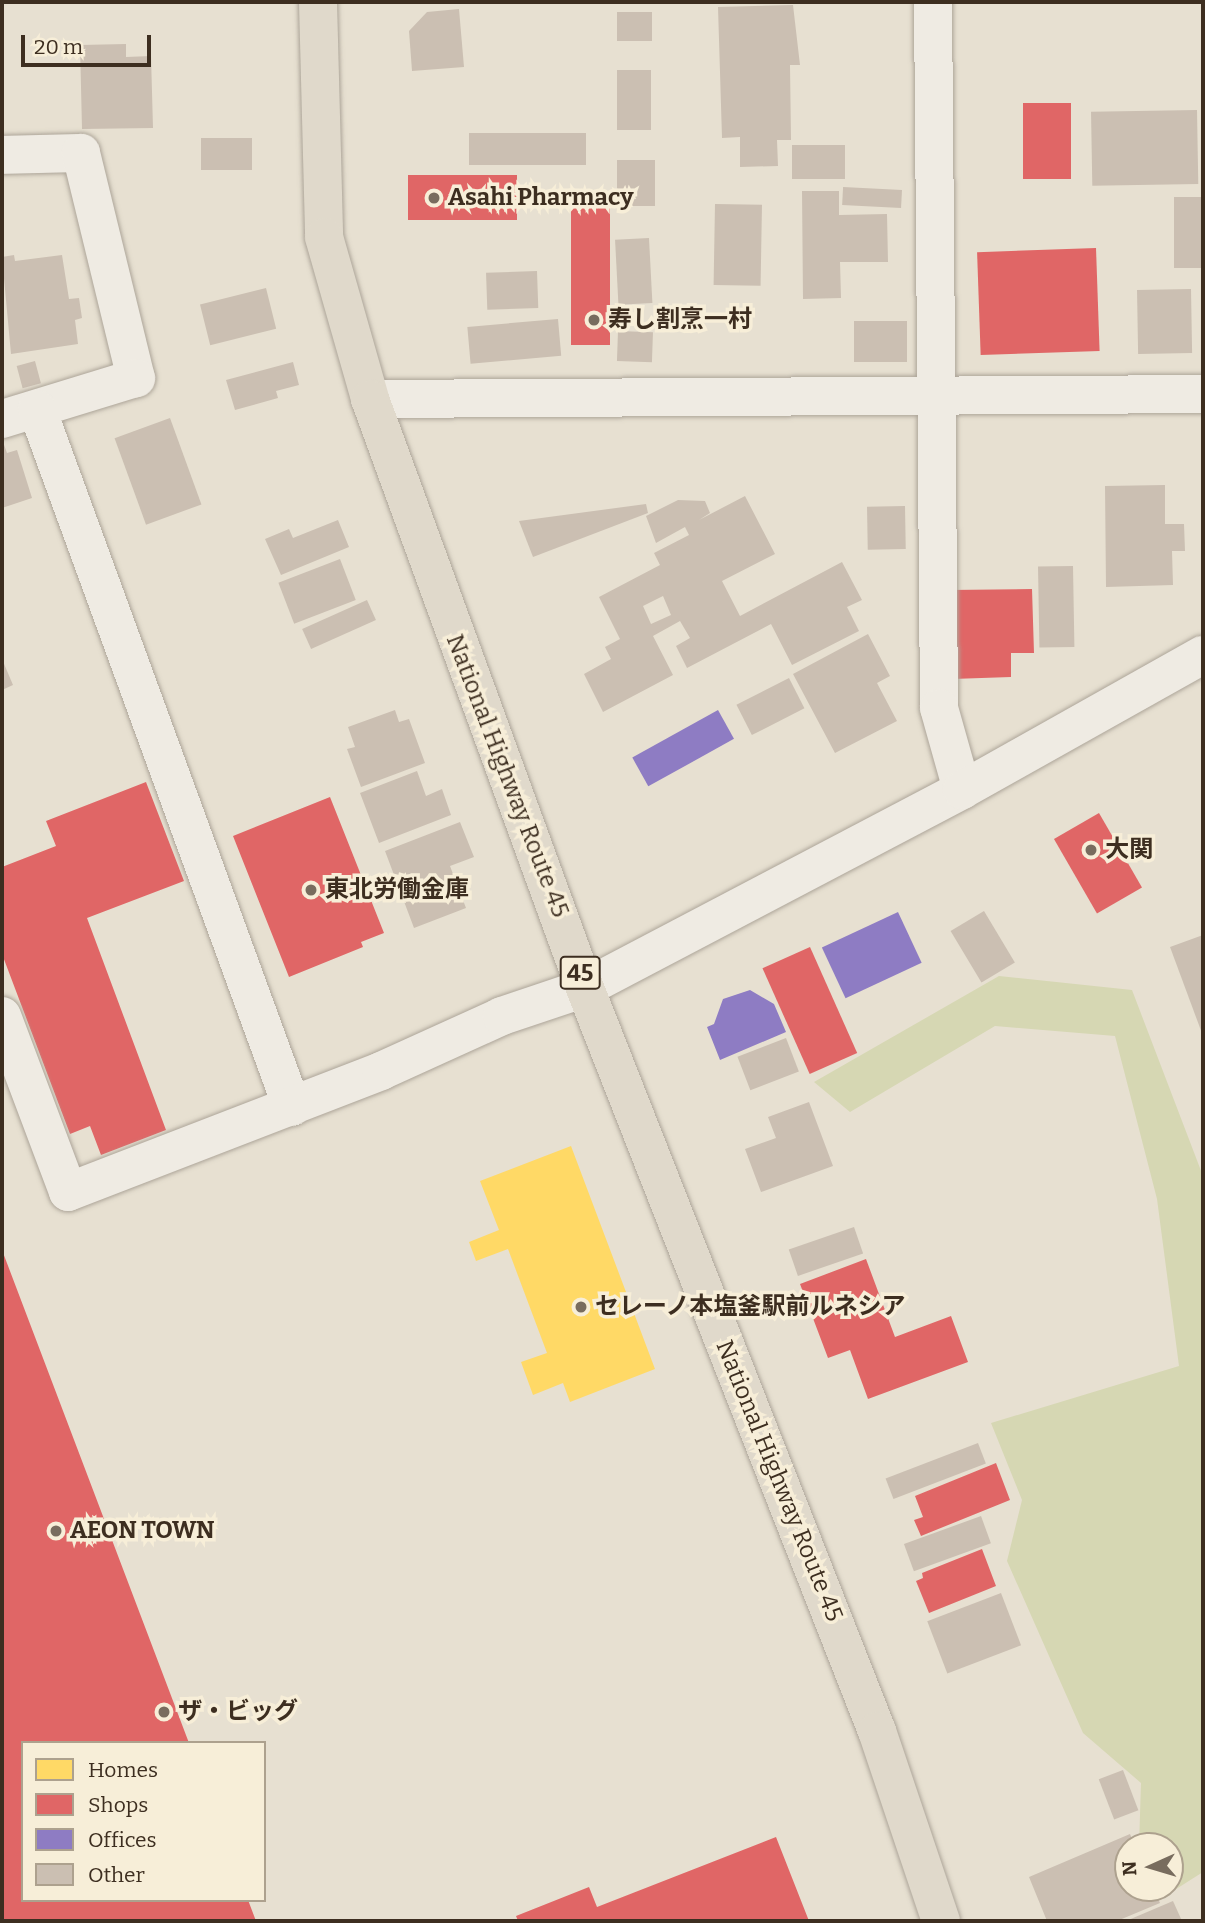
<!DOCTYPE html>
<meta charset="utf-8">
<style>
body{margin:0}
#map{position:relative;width:1205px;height:1923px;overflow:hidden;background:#e7e0d1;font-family:Bitter,"Noto Sans JP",serif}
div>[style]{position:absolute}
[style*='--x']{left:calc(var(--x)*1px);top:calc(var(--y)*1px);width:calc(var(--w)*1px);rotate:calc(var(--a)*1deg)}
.green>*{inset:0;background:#d6d7b3}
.homes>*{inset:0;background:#ffd966}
.shops>*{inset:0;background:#e06666;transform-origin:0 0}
.offices>*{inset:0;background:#8e7cc3;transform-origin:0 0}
.building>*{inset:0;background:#cbbfb2;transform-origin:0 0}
.roads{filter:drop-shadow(0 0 2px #ada599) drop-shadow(0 0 2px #ada599)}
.minor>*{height:38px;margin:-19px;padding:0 19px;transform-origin:19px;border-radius:19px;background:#efebe3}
.tertiary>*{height:38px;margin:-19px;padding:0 19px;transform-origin:19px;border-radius:19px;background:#efebe3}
.trunk>*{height:38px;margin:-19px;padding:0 19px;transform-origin:19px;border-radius:19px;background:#e0d9cb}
.dots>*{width:19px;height:19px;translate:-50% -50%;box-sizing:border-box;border:4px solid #f7eed8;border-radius:50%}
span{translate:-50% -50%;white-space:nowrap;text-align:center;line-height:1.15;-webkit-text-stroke:7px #f7eed8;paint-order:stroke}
.shield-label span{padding:2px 5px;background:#f7eed8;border:2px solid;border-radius:5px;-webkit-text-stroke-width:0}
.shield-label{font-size:23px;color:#3d2e20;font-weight:700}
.poi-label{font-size:24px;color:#3d2e20;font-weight:700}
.left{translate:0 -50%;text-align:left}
.street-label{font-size:24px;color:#3d2e20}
.frame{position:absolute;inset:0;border:4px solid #3d2e20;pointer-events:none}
.legend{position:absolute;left:21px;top:1741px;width:245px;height:161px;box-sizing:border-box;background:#f7eed8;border:2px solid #ada18e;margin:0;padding:9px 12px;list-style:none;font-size:21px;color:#3d2e20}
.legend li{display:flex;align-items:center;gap:14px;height:35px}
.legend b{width:35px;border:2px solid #ada18e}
.north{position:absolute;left:1114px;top:1832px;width:70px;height:70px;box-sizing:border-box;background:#f7eed8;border:2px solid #ada18e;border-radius:50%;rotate:266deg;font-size:19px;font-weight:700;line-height:28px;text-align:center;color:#3d2e20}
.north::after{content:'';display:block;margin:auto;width:24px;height:32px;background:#786c5e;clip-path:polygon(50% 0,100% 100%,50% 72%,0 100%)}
.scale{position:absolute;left:21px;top:35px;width:130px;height:32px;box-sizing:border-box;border:4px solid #3d2e20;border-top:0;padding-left:9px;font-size:21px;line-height:24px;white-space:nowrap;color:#3d2e20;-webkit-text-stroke:5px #f7eed8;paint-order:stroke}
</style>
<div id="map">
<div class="green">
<i style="clip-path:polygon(999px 976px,1132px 990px,1203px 1176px,1203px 1872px,1162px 1898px,1157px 1888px,1170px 1888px,1170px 1846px,1139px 1846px,1141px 1783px,1083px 1733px,1007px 1561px,1022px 1500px,991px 1423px,1179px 1366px,1157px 1199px,1115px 1036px,995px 1026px,850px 1112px,814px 1082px)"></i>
</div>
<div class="homes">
<i style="clip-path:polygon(571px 1146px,655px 1369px,570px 1402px,563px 1383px,533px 1395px,521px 1362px,547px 1353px,508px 1249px,476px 1261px,469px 1242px,499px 1230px,480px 1181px)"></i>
</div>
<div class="shops">
<i style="left:1023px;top:103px;width:48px;height:76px"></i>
<i style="left:517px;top:175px;width:45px;height:109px;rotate:90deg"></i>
<i style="left:571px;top:205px;width:39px;height:140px"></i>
<i style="left:1096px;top:248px;width:103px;height:119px;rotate:88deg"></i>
<i style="clip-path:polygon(1032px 589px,1034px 653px,1011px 653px,1011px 677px,952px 679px,950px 590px)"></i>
<i style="clip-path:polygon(146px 782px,184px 881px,87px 918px,166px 1130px,101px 1155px,90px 1126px,70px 1134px,2px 954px,2px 867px,56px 846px,46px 821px)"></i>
<i style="clip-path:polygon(330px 797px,384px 933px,361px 942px,363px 947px,289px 977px,233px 836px)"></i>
<i style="left:1099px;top:813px;width:86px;height:52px;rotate:60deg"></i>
<i style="left:810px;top:947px;width:116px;height:52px;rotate:66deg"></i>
<i style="clip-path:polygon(2px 1250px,189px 1743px,23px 1743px,23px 1900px,248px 1900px,256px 1921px,2px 1921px)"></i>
<i style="clip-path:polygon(866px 1259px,895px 1337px,951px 1316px,968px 1362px,868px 1399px,850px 1350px,828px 1358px,800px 1284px)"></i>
<i style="clip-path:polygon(996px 1463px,1010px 1500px,921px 1536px,914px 1520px,923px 1517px,915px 1496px)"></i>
<i style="clip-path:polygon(982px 1549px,996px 1586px,929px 1613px,916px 1581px,923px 1578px,922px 1573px)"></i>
<i style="clip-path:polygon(776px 1837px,809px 1921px,518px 1921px,516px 1916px,589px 1887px,597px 1907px)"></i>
</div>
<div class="offices">
<i style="left:718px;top:710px;width:33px;height:98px;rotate:61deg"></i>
<i style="left:898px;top:912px;width:56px;height:84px;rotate:65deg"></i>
<i style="clip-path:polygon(750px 990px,774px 1004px,786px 1032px,720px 1060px,707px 1027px,714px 1024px,723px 999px)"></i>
</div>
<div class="building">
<i style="clip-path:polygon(793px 5px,800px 65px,790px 65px,791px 140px,777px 140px,778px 166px,740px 167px,740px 137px,722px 138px,718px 7px)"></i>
<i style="clip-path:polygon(459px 9px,464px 67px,412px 71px,409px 31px,427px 12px)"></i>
<i style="left:652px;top:12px;width:29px;height:35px;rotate:90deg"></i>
<i style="clip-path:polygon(126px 44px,126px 57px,151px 56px,153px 128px,82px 129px,80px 45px)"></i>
<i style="left:617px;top:70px;width:34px;height:60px"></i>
<i style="left:1197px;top:110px;width:74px;height:106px;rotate:89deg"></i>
<i style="left:586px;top:133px;width:32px;height:117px;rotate:90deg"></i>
<i style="left:252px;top:138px;width:32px;height:51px;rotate:90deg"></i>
<i style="left:792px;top:145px;width:53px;height:34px"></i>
<i style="left:617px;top:160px;width:38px;height:46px"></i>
<i style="left:902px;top:190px;width:18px;height:59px;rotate:93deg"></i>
<i style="clip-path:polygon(802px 191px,839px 191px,839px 215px,887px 214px,888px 262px,840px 262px,841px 298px,803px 299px)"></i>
<i style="left:1203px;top:197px;width:71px;height:29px;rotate:90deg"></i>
<i style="left:715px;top:204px;width:47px;height:81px;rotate:1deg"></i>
<i style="left:649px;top:238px;width:65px;height:34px;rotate:87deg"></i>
<i style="clip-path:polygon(14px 255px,15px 261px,62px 255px,69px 299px,79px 298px,82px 318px,75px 320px,78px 344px,11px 354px,2px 257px)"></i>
<i style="left:537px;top:271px;width:37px;height:51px;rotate:88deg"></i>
<i style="left:266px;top:288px;width:42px;height:68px;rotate:76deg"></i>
<i style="left:1191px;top:289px;width:64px;height:54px;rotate:89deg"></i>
<i style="left:558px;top:319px;width:37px;height:91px;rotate:85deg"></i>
<i style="left:854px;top:321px;width:53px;height:41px"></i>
<i style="left:618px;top:331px;width:35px;height:30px;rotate:2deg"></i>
<i style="left:35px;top:361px;width:23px;height:19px;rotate:75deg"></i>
<i style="clip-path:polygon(293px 362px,299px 385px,276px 391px,278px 398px,235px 410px,226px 380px)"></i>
<i style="left:170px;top:418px;width:92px;height:59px;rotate:70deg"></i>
<i style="clip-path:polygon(2px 439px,7px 453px,17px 450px,32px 498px,2px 508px)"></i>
<i style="clip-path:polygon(1165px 485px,1165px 524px,1184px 524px,1185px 551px,1172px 551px,1173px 585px,1106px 587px,1105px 486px)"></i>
<i style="clip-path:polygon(evenodd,745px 496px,775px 554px,722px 581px,740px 616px,842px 562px,862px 600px,847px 607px,859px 631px,792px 665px,771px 624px,687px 668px,676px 646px,690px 638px,680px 621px,653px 636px,673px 675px,603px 712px,584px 674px,611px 659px,605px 647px,620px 639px,599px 597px,660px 565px,654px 553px,689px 535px,685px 527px,656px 543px,646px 516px,678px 500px,705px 501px,710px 513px,699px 520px,745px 496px,663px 596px,671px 615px,651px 624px,643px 606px,663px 596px)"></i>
<i style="clip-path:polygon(646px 504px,648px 513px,533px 557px,519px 521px)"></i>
<i style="left:905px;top:506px;width:43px;height:38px;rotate:89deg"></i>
<i style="clip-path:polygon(338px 520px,349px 547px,281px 575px,265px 539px,289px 529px,293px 538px)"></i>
<i style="left:340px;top:559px;width:44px;height:66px;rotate:69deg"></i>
<i style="left:1073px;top:566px;width:81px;height:35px;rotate:89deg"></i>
<i style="left:367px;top:600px;width:22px;height:71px;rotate:66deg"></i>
<i style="clip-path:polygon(868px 634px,890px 676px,877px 683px,897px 721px,835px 753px,793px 674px)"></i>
<i style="clip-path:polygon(2px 659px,13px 685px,2px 690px)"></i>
<i style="left:789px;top:678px;width:34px;height:59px;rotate:63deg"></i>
<i style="clip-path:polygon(395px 710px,399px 722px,409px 719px,425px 763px,361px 787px,347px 749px,355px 747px,348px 727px)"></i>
<i style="clip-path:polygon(417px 771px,426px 796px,442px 789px,451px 815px,379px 843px,360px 793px)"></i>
<i style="clip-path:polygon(460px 822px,474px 857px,450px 866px,466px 908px,414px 928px,385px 851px)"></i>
<i style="left:984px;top:911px;width:60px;height:39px;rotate:59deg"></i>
<i style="clip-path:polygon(1203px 935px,1203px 1036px,1170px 947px)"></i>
<i style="left:786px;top:1038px;width:36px;height:52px;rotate:69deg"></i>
<i style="clip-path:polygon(809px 1102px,833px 1166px,761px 1192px,745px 1149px,776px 1138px,768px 1117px)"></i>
<i style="left:854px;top:1227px;width:28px;height:69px;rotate:71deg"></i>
<i style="left:978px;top:1443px;width:22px;height:99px;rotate:69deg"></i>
<i style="left:981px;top:1516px;width:29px;height:82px;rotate:70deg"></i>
<i style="left:1001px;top:1593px;width:56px;height:79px;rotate:69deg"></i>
<i style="left:1123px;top:1770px;width:43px;height:26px;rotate:69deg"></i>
<i style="clip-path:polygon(1130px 1834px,1135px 1846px,1128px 1846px,1128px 1888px,1153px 1888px,1160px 1903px,1117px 1921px,1047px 1921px,1029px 1877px)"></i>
<i style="clip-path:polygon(1173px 1901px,1182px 1921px,1126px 1921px)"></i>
</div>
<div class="roads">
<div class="minor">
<i style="--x:2;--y:155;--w:79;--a:-1.5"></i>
<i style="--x:81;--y:153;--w:232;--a:76.3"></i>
<i style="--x:136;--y:378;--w:140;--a:163"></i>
<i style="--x:370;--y:399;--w:833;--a:-0.34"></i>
<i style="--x:37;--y:409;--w:743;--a:69.93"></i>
<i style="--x:2;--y:1016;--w:188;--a:69.4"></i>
<i style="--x:68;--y:1192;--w:336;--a:-21.1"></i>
<i style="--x:381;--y:1071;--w:133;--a:-24.4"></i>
<i style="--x:502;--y:1016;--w:88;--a:-18.6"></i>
</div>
<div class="tertiary">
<i style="--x:933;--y:2;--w:706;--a:89.51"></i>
<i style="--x:939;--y:708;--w:85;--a:74.3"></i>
<i style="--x:585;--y:988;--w:426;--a:-27.7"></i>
<i style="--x:962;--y:790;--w:276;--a:-29.3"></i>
</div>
<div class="trunk">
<i style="--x:318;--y:2;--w:235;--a:88.5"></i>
<i style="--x:324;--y:237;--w:168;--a:74.1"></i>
<i style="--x:370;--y:399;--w:627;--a:69.95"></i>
<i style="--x:585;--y:988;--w:798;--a:68.55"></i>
<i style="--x:877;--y:1731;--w:200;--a:71.4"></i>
</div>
</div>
<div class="dots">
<i style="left:434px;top:198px;background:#786c5e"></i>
<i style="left:594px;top:320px;background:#786c5e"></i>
<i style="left:1091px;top:850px;background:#786c5e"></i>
<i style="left:311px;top:890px;background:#786c5e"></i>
<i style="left:581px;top:1307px;background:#786c5e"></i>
<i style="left:56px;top:1531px;background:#786c5e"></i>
<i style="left:164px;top:1712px;background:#786c5e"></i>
</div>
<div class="shield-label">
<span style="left:580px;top:973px">45</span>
</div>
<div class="poi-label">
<span class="left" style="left:448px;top:198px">Asahi Pharmacy</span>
<span class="left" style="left:608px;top:320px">寿し割烹一村</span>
<span class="left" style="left:1105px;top:850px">大関</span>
<span class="left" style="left:325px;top:890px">東北労働金庫</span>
<span class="left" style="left:595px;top:1307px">セレーノ本塩釜駅前ルネシア</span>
<span class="left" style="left:70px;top:1531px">AEON TOWN</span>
<span class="left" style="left:178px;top:1712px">ザ・ビッグ</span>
</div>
<div class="street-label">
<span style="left:507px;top:776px;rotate:69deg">National Highway Route 45</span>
<span style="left:779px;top:1481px;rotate:68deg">National Highway Route 45</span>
</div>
<div class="frame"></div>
<ul class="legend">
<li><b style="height:19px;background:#ffd966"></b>Homes</li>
<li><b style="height:19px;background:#e06666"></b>Shops</li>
<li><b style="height:19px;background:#8e7cc3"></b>Offices</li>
<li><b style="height:19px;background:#cbbfb2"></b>Other</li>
</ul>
<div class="north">N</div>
<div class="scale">20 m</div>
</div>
